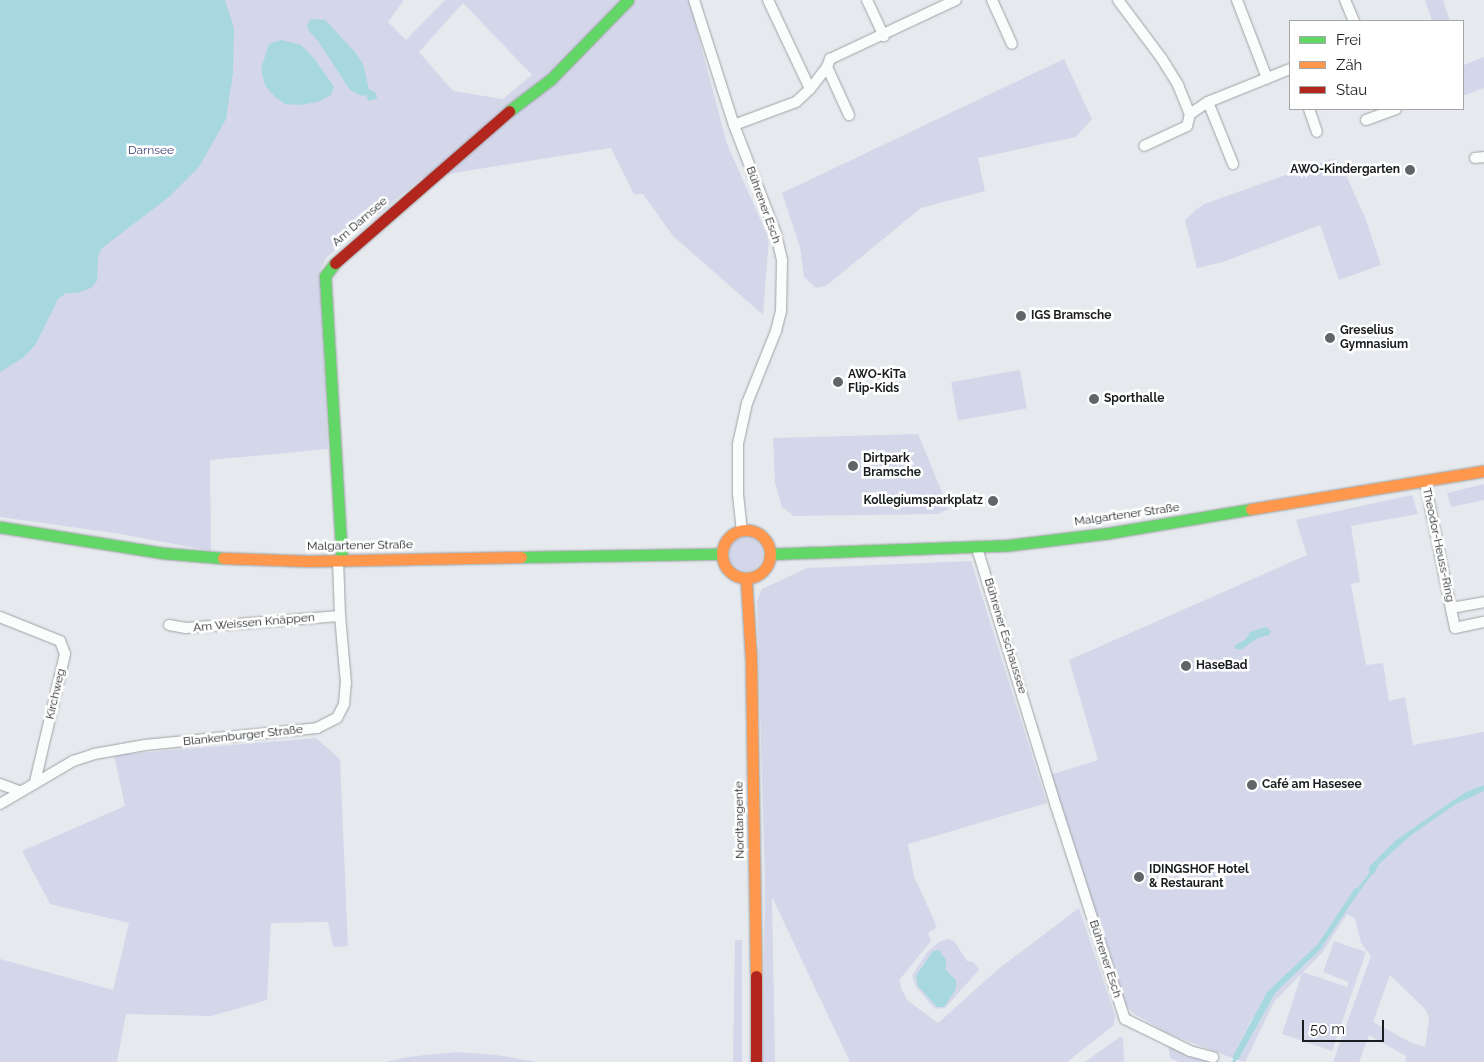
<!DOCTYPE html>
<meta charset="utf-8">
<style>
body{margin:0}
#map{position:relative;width:1484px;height:1062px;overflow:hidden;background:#e6eaee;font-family:Raleway,sans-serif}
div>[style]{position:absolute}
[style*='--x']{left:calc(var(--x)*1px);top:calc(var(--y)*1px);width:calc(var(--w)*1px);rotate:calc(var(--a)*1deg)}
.green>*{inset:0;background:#d4d7ea;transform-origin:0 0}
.round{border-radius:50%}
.water>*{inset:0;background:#a7d7df}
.stream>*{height:3px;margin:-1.5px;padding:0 1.5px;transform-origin:1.5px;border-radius:1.5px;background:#a7d7df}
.roads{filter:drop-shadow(0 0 1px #9fa2a5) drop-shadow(0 0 1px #9fa2a5)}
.street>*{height:10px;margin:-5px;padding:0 5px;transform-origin:5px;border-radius:5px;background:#fbfcfc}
.fast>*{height:11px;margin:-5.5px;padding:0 5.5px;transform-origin:5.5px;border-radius:5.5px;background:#63d668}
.slow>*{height:11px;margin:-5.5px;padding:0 5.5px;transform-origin:5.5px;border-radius:5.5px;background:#ff974d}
.slow>.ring{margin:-5.5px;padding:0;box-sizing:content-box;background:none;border:11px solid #ff974d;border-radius:50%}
.jam>*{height:11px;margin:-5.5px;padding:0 5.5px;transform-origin:5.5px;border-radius:5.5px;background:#b3261e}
.dots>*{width:14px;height:14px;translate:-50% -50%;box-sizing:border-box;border:2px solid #fff;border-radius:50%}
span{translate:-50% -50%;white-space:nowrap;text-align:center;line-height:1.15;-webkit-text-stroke:5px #fff;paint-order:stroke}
.park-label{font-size:12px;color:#433f7c}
.poi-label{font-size:12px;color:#1b1e20;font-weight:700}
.right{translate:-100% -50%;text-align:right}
.left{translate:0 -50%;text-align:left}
.street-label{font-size:12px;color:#1b1e20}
.legend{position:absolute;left:1289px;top:20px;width:175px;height:90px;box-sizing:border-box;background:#fff;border:1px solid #a4a5a6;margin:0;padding:6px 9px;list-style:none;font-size:15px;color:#1b1e20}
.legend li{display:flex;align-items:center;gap:10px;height:25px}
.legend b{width:25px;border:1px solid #a4a5a6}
.scale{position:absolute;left:1302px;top:1020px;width:82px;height:22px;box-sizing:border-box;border:2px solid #1b1e20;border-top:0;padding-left:6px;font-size:15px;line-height:18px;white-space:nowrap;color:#1b1e20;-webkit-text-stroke:4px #fff;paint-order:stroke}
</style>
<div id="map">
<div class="green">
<i style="clip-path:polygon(evenodd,0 0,404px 0,388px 22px,406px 40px,445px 0,689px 0,727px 144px,769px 239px,763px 315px,673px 236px,643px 194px,634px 194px,611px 148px,422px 178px,327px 257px,320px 271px,328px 449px,210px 460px,211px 551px,121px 534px,0 517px,0 0,463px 3px,532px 75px,503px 99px,453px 91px,419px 52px,463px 3px)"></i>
<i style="clip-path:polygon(1425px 0,1443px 0,1450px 21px,1432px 21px)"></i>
<i style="clip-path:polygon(1484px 57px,1484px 88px,1463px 96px,1463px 61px,1464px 65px)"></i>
<i style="clip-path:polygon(1064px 59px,1092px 119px,1076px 137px,978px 158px,985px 191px,921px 208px,826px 286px,816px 288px,804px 277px,800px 247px,782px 193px)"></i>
<i style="clip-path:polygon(1331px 159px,1340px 163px,1347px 177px,1366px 220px,1381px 265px,1339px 280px,1320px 225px,1223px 262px,1197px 268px,1185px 220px,1197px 209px,1204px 204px)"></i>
<i style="left:1020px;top:370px;width:39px;height:70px;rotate:80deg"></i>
<i style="clip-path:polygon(918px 434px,949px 509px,938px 514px,794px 516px,782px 507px,775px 483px,773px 438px)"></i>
<i style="clip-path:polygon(1484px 484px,1484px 500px,1451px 507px,1447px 493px)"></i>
<i style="clip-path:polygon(evenodd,1412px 495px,1418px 514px,1351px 526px,1360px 582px,1351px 584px,1366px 665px,1383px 663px,1389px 701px,1405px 697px,1413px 745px,1484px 732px,1484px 1062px,1405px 1062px,1406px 1056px,1369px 1035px,1359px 1062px,1333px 1062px,1371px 956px,1361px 943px,1355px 919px,1347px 914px,1322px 953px,1303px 972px,1347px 987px,1349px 982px,1323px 972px,1334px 941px,1366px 952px,1332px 1051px,1282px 1034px,1302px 973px,1274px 1002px,1245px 1062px,1238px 1060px,1276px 992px,1310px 960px,1341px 909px,1317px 945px,1301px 961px,1252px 1019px,1232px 1058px,1167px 1033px,1133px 1013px,1125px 1005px,1050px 775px,1098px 760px,1069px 660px,1307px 555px,1296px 520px,1412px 495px,1390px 975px,1426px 1010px,1429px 1019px,1425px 1047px,1410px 1042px,1373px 1022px,1390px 975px)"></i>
<i class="round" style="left:729px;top:537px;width:34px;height:34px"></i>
<i style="clip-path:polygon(971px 561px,1047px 803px,908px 844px,914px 876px,937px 927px,928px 933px,931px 941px,900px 979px,901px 988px,907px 1000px,938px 1023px,997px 970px,1079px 908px,1115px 1015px,1114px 1025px,1067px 1062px,850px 1062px,772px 897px,775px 1062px,763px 1062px,765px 881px,757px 601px,762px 589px,807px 568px)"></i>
<i style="clip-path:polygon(316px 738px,340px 759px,348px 946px,333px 947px,328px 922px,271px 923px,267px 1000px,211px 1016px,126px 1014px,117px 1062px,0 1062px,0 959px,113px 990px,129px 923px,50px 904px,22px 851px,125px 806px,114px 755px)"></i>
<i style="clip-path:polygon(evenodd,949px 939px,954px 941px,967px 961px,974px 962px,979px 970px,945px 1008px,935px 1009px,916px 987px,912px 976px,927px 952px,939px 942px,949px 939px,946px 970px,956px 980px,916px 976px,946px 970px)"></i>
<i style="clip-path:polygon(735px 940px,742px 940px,742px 1062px,733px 1062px)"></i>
<i style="clip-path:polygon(1120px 1037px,1123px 1038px,1124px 1062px,1085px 1062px)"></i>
<i style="clip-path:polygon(1168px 1042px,1211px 1058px,1220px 1062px,1179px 1062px,1170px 1058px)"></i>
<i style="clip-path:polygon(456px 1052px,496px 1055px,538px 1062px,386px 1062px,407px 1057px)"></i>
</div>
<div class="water">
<i style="clip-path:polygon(0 0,225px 0,234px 28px,233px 73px,226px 119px,199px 167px,169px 197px,102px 248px,98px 257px,97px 281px,91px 288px,77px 293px,66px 293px,58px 299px,36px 344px,24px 357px,0 372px)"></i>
<i style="clip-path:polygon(315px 19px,325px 20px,355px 52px,363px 64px,369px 89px,376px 93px,377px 99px,369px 101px,366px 95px,362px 96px,350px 90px,318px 41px,308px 30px,307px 25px,310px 20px)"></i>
<i style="clip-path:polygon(281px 40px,301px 45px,314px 58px,334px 87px,331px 95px,318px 102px,299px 105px,285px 104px,275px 97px,265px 85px,261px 69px,269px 44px)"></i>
<i style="clip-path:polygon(1266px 627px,1271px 631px,1269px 635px,1258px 638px,1242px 649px,1235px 649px,1235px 645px,1246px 639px,1250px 632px)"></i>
<i style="clip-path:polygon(1484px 785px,1484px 791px,1456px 804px,1411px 835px,1379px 864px,1374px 874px,1369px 874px,1369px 867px,1396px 840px,1464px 793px)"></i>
<i style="clip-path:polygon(1355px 888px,1359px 888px,1359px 892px,1319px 951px,1276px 992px,1238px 1060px,1232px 1058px,1267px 992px,1317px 945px)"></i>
<i style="clip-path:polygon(939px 950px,946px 960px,946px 970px,956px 980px,956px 989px,944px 1007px,937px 1007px,918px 986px,916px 976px,933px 951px)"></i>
</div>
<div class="stream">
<i style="--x:1357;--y:891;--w:24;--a:-54"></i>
<i style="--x:1233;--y:1062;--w:7;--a:-63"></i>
</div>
<div class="roads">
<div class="street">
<i style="--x:694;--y:0;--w:131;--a:72.3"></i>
<i style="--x:734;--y:125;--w:117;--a:68.9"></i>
<i style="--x:776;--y:234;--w:27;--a:77"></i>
<i style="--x:782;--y:260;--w:51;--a:91.1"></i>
<i style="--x:781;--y:311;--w:21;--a:104"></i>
<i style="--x:776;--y:331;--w:78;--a:111.9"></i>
<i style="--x:747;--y:403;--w:42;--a:102.4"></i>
<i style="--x:738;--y:444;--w:50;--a:90"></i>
<i style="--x:738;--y:494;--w:36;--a:84"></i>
<i style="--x:768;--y:0;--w:98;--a:64.7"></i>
<i style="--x:867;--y:0;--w:40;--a:65"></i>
<i style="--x:992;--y:0;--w:48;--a:65.6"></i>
<i style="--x:1118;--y:0;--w:74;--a:53.3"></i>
<i style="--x:1162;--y:59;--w:31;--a:58"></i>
<i style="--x:1178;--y:85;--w:31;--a:68"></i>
<i style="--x:1190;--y:114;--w:12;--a:104"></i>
<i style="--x:1187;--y:126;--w:47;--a:155.1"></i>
<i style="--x:1237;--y:0;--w:84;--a:69"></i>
<i style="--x:1345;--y:0;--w:23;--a:67"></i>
<i style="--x:827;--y:67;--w:53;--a:65.4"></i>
<i style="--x:1208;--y:102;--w:67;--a:68"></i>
<i style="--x:1309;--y:109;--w:24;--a:71"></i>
<i style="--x:1190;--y:114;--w:22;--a:-34"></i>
<i style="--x:1208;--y:102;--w:88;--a:-21.9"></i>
<i style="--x:1366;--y:120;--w:32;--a:-20"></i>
<i style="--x:734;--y:125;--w:66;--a:-20.4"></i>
<i style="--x:796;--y:102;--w:19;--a:-43"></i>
<i style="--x:810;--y:89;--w:28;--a:-52"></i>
<i style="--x:827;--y:67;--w:9;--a:-69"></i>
<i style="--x:830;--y:59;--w:139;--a:-25.1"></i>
<i style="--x:1475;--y:158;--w:9;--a:-6"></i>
<i style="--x:1425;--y:482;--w:149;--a:78.4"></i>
<i style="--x:1455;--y:628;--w:30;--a:-12"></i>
<i style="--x:977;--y:548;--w:270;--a:73"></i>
<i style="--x:1056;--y:806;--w:224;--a:72.1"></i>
<i style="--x:1125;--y:1019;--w:72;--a:26.2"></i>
<i style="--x:1190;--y:1051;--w:24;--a:15"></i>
<i style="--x:1451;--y:608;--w:34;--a:-10"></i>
<i style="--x:0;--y:617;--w:65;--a:21.8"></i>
<i style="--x:60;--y:641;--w:14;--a:69"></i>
<i style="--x:65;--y:654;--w:131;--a:103.2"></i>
<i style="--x:169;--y:625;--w:17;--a:10"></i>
<i style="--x:186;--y:628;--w:154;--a:-4.5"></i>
<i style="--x:0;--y:784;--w:20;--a:20"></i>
<i style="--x:0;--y:804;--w:85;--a:-30.5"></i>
<i style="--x:73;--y:761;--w:22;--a:-18"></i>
<i style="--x:94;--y:754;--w:52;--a:-10"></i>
<i style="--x:145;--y:745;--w:173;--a:-5.6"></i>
<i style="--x:317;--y:728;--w:22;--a:-27"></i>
<i style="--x:337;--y:718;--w:16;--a:-63"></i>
<i style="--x:344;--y:704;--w:21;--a:-85"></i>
<i style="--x:346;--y:683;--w:67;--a:-95.1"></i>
<i style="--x:340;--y:616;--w:56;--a:-92"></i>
</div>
<div class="fast">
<i style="--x:509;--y:111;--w:53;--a:-37.3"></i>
<i style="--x:551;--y:79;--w:110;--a:-45.7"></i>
<i style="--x:335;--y:263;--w:16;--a:128"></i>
<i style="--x:325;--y:276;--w:285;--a:86.6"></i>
<i style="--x:0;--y:527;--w:164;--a:9.1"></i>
<i style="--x:162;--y:553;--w:61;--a:4.7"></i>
<i style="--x:770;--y:554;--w:240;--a:-2.1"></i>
<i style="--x:1010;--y:545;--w:100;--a:-6.9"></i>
<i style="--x:1109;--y:533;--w:144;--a:-9.6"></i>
<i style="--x:521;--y:557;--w:201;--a:-0.9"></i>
</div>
<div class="slow">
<i style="--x:1251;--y:509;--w:236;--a:-9.3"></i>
<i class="ring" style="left:722px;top:530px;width:37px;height:37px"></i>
<i style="--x:223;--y:558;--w:86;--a:2"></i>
<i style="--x:309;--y:561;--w:212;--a:-1.1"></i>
<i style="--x:746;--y:578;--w:82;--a:86.5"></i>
<i style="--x:751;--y:660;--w:316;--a:89.1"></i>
</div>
<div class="jam">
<i style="--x:335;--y:263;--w:231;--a:-41.1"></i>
<i style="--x:756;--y:976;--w:86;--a:90"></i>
</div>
</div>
<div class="dots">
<i style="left:1410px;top:170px;background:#626568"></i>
<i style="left:1021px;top:316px;background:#626568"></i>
<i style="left:1330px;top:338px;background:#626568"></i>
<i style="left:838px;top:382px;background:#626568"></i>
<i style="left:1094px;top:399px;background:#626568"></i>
<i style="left:853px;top:466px;background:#626568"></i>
<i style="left:993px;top:501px;background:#626568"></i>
<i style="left:1186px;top:666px;background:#626568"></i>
<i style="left:1252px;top:785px;background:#626568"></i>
<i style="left:1139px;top:877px;background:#626568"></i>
</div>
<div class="park-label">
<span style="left:151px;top:151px">Darnsee</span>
</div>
<div class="poi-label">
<span class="right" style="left:1400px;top:170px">AWO-Kindergarten</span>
<span class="left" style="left:1031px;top:316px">IGS Bramsche</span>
<span class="left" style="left:1340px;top:338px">Greselius<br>Gymnasium</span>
<span class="left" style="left:848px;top:382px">AWO-KiTa<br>Flip-Kids</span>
<span class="left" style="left:1104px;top:399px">Sporthalle</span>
<span class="left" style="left:863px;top:466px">Dirtpark<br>Bramsche</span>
<span class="right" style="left:983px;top:501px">Kollegiumsparkplatz</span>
<span class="left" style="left:1196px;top:666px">HaseBad</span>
<span class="left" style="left:1262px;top:785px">Café am Hasesee</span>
<span class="left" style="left:1149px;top:877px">IDINGSHOF Hotel<br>&amp; Restaurant</span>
</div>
<div class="street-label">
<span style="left:763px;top:205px;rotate:70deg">Bührener Esch</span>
<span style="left:360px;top:222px;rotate:-41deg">Am Darnsee</span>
<span style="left:1127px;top:515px;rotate:-8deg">Malgartener Straße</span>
<span style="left:1438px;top:545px;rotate:78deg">Theodor-Heuss-Ring</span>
<span style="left:360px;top:546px;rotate:-1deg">Malgartener Straße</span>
<span style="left:254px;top:623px;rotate:-5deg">Am Weissen Knäppen</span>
<span style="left:1005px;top:636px;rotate:73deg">Bührener Eschaussee</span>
<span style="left:56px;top:694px;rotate:-77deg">Kirchweg</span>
<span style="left:243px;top:736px;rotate:-6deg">Blankenburger Straße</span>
<span style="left:740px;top:820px;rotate:-91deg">Nordtangente</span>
<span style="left:1105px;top:959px;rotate:72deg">Bührener Esch</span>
</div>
<ul class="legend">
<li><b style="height:6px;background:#63d668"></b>Frei</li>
<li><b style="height:6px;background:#ff974d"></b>Zäh</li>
<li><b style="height:6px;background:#b3261e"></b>Stau</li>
</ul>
<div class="scale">50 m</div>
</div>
